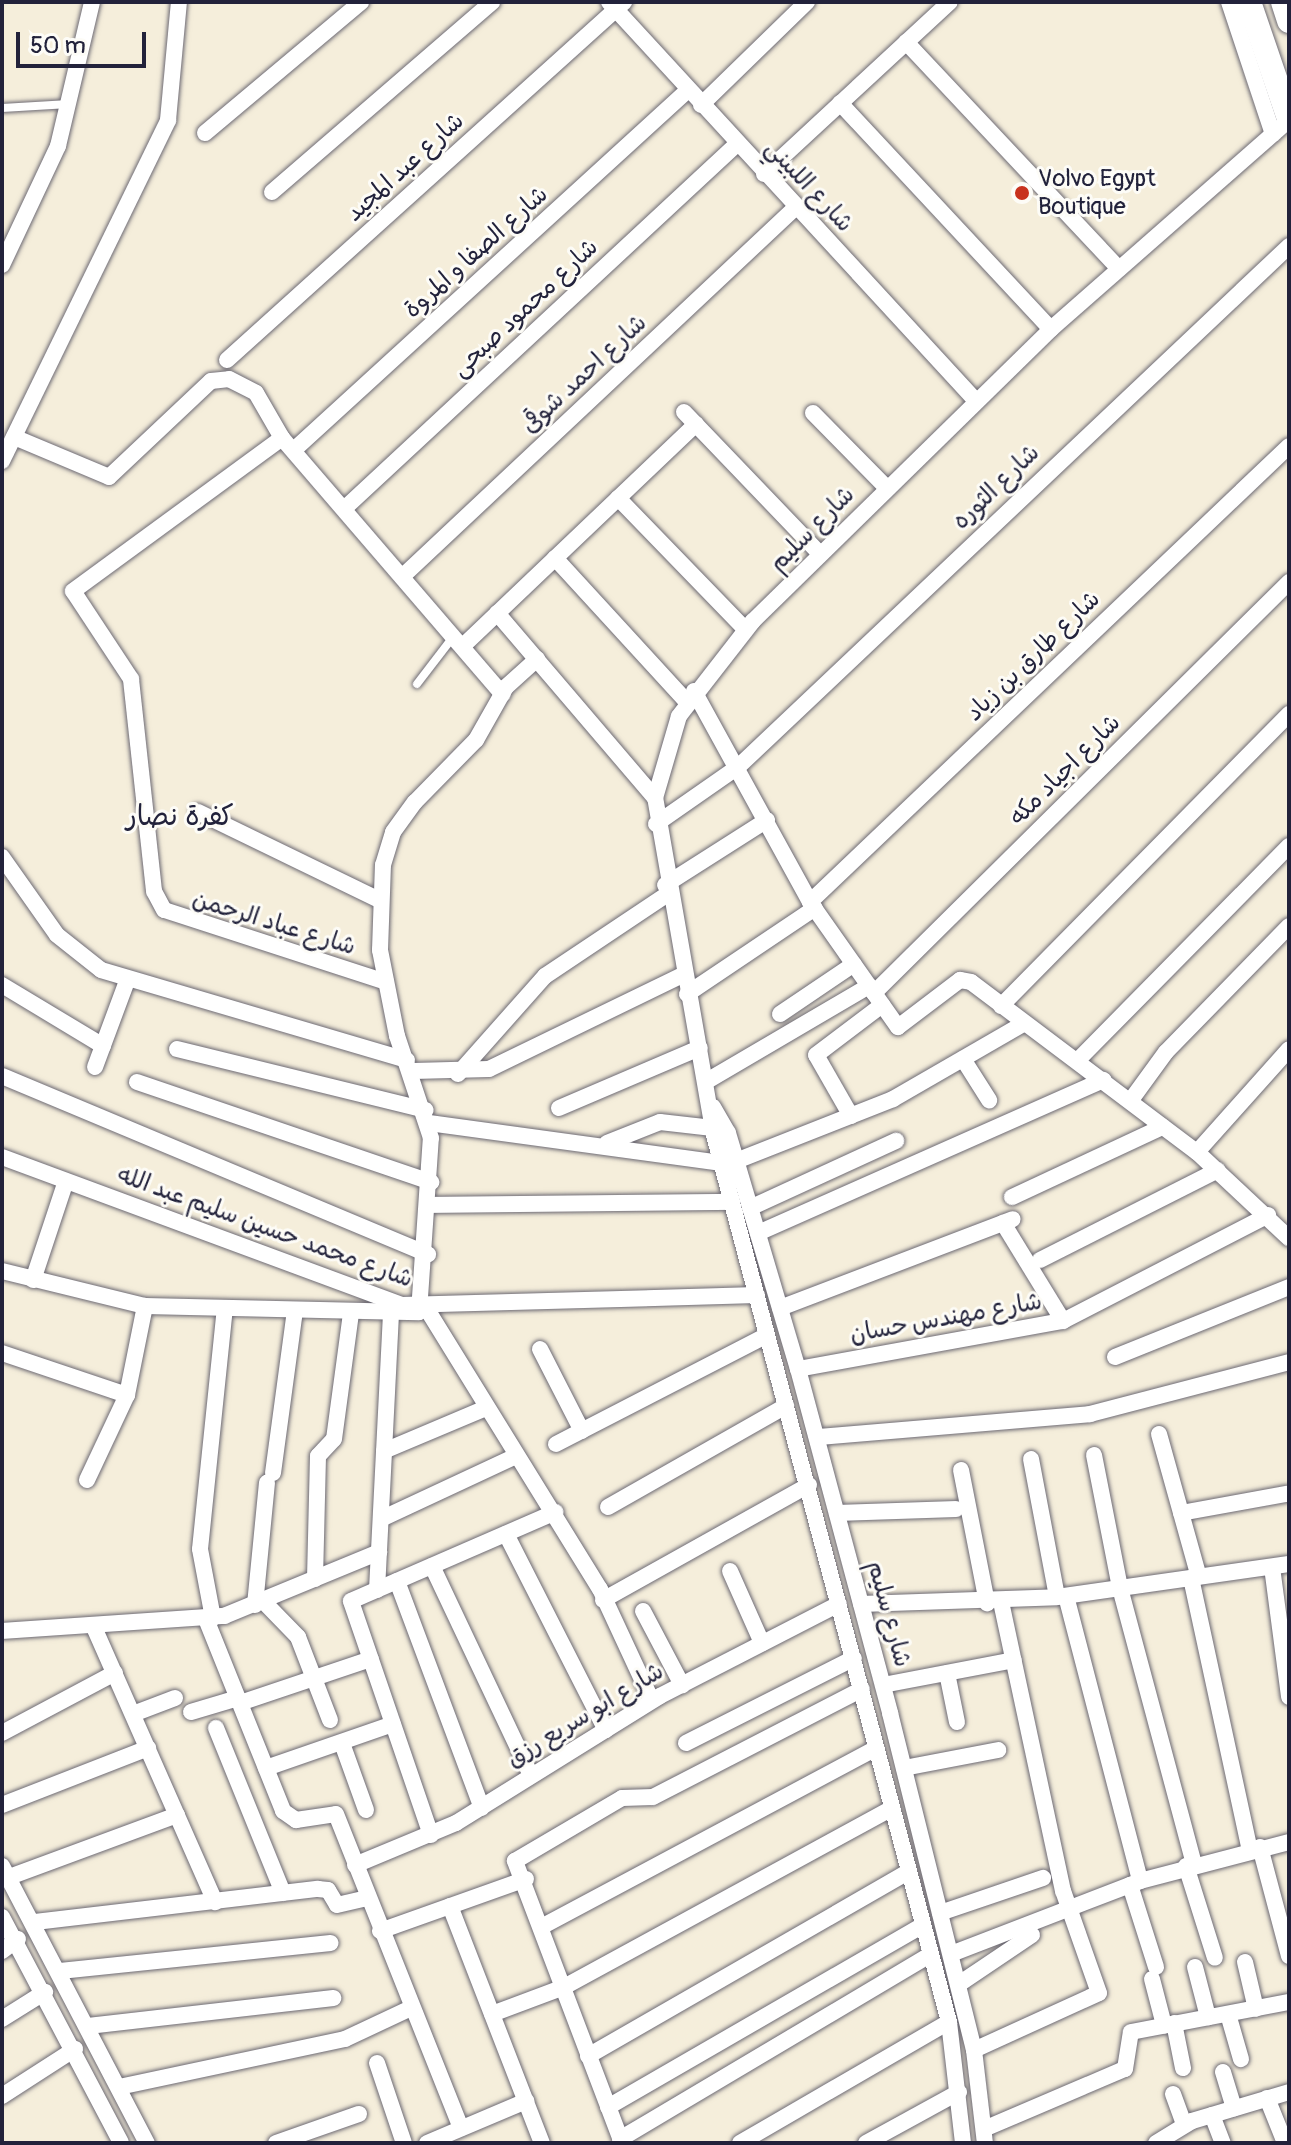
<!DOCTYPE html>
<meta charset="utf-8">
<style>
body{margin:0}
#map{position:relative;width:1291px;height:2145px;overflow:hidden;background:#f5eedb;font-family:Pangolin,"Playpen Sans Arabic",sans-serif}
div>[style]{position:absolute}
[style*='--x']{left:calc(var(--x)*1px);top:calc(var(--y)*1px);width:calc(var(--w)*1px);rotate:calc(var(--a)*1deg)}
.roads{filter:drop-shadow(0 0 2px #6c6973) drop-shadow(0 0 2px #6c6973)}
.service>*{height:8px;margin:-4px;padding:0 4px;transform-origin:4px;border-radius:4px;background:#fff}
.minor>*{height:16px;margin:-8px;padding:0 8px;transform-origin:8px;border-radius:8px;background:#fff}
.secondary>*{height:24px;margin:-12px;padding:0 12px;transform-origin:12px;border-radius:12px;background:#fff}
.dots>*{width:22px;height:22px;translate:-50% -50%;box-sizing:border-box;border:4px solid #fdfcf7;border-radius:50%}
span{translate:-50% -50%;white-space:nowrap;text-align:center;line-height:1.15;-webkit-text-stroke:6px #fdfcf7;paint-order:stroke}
.street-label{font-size:24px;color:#22223b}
.poi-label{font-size:24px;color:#22223b}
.left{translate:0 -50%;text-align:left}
.quarter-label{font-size:28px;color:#22223b}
.frame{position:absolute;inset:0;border:4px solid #22223b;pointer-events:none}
.scale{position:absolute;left:16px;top:32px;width:130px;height:36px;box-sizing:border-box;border:4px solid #22223b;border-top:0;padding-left:10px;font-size:24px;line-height:28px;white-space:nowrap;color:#22223b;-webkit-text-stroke:6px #fdfcf7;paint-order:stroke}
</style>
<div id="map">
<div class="roads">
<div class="service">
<i style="--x:2;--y:108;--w:67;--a:-3.4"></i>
<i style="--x:417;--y:684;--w:59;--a:-52.5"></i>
</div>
<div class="minor">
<i style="--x:609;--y:2;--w:542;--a:47.39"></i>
<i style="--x:1229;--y:2;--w:139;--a:71.6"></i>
<i style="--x:906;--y:42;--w:311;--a:46.8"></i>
<i style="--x:840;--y:103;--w:309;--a:47"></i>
<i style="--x:701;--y:105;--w:148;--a:-44.2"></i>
<i style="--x:205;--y:133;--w:204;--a:-40"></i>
<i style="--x:764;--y:174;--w:253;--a:-42.8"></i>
<i style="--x:272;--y:192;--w:291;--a:-40.8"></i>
<i style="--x:2;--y:265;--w:132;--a:-64.8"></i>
<i style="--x:58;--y:146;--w:148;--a:-76.7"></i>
<i style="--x:227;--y:360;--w:535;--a:-42.04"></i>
<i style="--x:684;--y:412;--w:197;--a:46.2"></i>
<i style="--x:813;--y:413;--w:105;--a:45.4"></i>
<i style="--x:14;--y:437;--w:103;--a:22.8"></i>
<i style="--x:109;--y:477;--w:140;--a:-43.3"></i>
<i style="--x:211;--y:381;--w:18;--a:-6"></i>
<i style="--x:229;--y:379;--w:30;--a:27"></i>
<i style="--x:256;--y:393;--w:52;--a:60"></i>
<i style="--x:296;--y:448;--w:531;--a:-42.4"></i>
<i style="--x:2;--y:461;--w:379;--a:-64"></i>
<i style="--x:168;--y:120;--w:119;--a:-84.7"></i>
<i style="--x:618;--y:498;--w:182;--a:45.9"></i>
<i style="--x:345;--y:508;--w:535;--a:-42.88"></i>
<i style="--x:555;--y:558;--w:195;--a:47.5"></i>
<i style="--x:404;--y:575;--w:538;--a:-43.19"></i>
<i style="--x:497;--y:613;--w:243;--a:49.5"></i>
<i style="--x:465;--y:644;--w:319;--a:-43.6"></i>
<i style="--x:694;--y:691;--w:241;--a:61.2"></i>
<i style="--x:810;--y:902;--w:153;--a:54.9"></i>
<i style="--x:898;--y:1027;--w:78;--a:-37.2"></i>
<i style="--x:960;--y:980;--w:11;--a:10"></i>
<i style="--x:971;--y:982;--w:283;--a:37"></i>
<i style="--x:1197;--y:1152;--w:126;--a:43.1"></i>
<i style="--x:198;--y:812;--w:201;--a:25.9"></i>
<i style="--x:656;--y:824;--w:101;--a:-34.9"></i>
<i style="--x:739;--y:766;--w:757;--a:-43.39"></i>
<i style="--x:2;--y:857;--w:95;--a:54.8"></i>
<i style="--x:57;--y:935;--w:56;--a:38.5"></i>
<i style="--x:101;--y:970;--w:319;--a:16.4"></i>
<i style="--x:665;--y:885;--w:121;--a:-32.5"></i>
<i style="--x:810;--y:902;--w:661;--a:-43.59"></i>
<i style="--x:386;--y:982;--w:233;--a:-162"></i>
<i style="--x:164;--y:910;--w:21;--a:-118"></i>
<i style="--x:154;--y:891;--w:213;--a:-96.2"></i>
<i style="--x:131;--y:679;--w:105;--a:-123.4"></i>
<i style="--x:73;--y:591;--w:259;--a:-36.2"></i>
<i style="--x:282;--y:438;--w:338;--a:49.3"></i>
<i style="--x:2;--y:985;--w:118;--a:31.1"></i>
<i style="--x:874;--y:993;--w:584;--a:-44.72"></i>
<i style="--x:687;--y:994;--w:154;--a:-33.9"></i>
<i style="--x:1001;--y:1006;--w:410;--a:-45.4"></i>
<i style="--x:780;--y:1014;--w:89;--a:-34"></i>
<i style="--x:177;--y:1049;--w:256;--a:13.8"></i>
<i style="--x:963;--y:1059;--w:49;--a:57.6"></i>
<i style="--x:1077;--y:1061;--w:302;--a:-45.4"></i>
<i style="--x:95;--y:1067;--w:92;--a:-69.6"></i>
<i style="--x:413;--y:1071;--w:76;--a:-1.5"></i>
<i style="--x:489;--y:1069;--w:216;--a:-25.9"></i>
<i style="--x:458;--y:1074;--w:131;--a:-48.4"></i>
<i style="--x:545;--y:976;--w:146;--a:-33.8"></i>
<i style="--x:2;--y:1076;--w:462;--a:22.7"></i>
<i style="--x:707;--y:1081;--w:188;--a:-30.4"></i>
<i style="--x:137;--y:1082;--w:311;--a:18.8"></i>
<i style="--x:1131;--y:1100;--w:59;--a:-53.9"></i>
<i style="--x:1166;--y:1052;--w:176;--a:-45.7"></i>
<i style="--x:713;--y:1107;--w:30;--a:60"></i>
<i style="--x:728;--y:1133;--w:246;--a:73.5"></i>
<i style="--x:798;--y:1369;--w:356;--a:75"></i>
<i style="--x:890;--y:1713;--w:347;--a:76"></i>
<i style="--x:974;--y:2050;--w:94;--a:83.3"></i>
<i style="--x:559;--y:1108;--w:153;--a:-23.1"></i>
<i style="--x:851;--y:1116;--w:70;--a:-119.8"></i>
<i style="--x:816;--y:1055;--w:83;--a:-37.1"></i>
<i style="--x:429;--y:1123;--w:296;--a:7.8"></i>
<i style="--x:607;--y:1143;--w:57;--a:-21.6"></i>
<i style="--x:660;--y:1122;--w:53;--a:6.5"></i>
<i style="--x:1197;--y:1152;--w:138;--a:-48.2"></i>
<i style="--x:2;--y:1157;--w:427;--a:20.3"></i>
<i style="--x:402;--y:1305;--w:355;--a:-1.6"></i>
<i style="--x:736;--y:1161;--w:169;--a:-21.5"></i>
<i style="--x:893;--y:1099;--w:150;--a:-30"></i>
<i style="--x:1012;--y:1197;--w:166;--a:-25"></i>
<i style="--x:430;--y:1205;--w:302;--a:-0.6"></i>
<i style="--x:750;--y:1208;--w:161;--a:-24.7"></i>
<i style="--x:1003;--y:1223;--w:115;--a:58.5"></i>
<i style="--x:758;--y:1233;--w:378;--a:-23.9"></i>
<i style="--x:1040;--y:1260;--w:199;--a:-26.8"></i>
<i style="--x:2;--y:1271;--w:147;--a:13.8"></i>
<i style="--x:145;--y:1306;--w:274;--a:1.3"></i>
<i style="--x:419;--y:1312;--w:174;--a:-86.1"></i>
<i style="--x:431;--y:1138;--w:108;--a:-108.4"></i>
<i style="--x:397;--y:1036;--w:88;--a:-101.2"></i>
<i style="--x:380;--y:950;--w:85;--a:-88"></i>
<i style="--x:383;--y:865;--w:34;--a:-73"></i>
<i style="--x:393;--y:832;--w:37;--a:-54"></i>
<i style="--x:415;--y:802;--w:87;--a:-45.5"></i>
<i style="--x:476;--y:740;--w:61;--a:-60.5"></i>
<i style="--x:506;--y:687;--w:42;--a:-42.1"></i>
<i style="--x:33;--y:1280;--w:104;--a:-71.6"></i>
<i style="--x:425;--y:1306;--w:333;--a:58.3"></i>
<i style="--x:600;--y:1589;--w:123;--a:65.1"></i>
<i style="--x:780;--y:1308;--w:249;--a:-20.9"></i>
<i style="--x:540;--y:1349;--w:92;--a:62.9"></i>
<i style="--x:2;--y:1353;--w:132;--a:18.6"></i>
<i style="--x:1115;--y:1357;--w:188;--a:-21.9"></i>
<i style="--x:798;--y:1369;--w:269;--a:-10.3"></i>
<i style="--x:1063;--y:1321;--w:231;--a:-27.3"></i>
<i style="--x:1159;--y:1434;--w:148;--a:74.4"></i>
<i style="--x:818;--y:1437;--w:273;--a:-4.8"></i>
<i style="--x:1090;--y:1414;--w:206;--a:-14.6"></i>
<i style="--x:556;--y:1444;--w:237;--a:-27.3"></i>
<i style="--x:384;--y:1451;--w:111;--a:-22.9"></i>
<i style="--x:1094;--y:1455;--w:136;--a:78.9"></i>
<i style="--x:1120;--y:1588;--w:286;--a:75"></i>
<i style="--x:1031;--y:1459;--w:140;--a:79.3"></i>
<i style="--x:961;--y:1470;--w:136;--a:78.9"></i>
<i style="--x:273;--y:1473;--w:163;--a:-82.3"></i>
<i style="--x:87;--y:1480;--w:94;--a:-64.8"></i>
<i style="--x:127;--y:1395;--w:91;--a:-78.6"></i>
<i style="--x:608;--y:1507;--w:205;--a:-29.6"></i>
<i style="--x:837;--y:1513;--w:119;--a:-1.9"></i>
<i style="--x:1181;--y:1513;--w:107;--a:-10.3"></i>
<i style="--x:381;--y:1519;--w:149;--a:-25"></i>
<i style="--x:506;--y:1534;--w:220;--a:63"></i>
<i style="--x:432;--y:1566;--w:231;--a:64.7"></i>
<i style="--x:1272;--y:1567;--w:131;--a:82.5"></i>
<i style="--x:730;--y:1571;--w:79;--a:66"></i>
<i style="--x:1191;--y:1578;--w:278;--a:77.8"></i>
<i style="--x:315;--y:1579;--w:123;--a:-88.6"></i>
<i style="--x:318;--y:1456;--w:23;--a:-47"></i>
<i style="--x:334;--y:1439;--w:127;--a:-82.3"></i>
<i style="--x:397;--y:1581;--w:242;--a:69.5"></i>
<i style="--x:377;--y:1590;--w:276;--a:-87.1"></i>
<i style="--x:1066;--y:1596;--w:294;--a:75.4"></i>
<i style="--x:603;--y:1600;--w:236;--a:-29.2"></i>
<i style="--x:264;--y:1602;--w:49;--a:45.8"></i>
<i style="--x:298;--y:1637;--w:89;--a:68.9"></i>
<i style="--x:861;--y:1604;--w:196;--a:-2"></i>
<i style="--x:1057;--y:1597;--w:234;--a:-8.1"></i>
<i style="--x:255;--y:1605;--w:123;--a:-84.4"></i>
<i style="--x:643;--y:1611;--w:84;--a:62.2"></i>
<i style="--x:213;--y:1618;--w:70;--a:-100.7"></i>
<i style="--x:200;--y:1549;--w:242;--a:-84.1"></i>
<i style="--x:206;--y:1619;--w:207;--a:68.1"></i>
<i style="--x:283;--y:1811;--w:16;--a:35"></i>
<i style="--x:296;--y:1820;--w:40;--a:-8.5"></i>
<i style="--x:336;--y:1814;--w:338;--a:68.3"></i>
<i style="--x:93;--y:1625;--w:303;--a:66.2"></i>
<i style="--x:2;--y:1631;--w:223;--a:-3.9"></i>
<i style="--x:224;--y:1616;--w:168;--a:-22.4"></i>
<i style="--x:947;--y:1673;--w:50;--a:78.5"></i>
<i style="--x:883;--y:1685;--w:133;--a:-10.8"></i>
<i style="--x:240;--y:1703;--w:138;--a:-18.6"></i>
<i style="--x:191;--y:1712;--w:49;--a:-16.6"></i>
<i style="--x:133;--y:1714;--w:45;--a:-20.9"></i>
<i style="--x:216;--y:1728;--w:178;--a:67.9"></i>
<i style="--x:2;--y:1733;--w:128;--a:-28"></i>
<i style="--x:686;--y:1743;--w:188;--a:-26.8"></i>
<i style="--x:343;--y:1746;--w:68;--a:70.2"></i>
<i style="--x:266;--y:1768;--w:134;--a:-19.1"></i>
<i style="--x:904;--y:1768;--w:96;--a:-10.8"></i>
<i style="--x:2;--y:1805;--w:157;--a:-21.3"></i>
<i style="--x:431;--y:1835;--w:247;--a:-108.9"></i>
<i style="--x:351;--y:1601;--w:223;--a:-23.5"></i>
<i style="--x:1260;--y:1847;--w:113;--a:75.1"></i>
<i style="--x:355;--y:1865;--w:109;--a:-22.6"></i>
<i style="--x:456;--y:1823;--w:240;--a:-31.9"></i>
<i style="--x:660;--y:1696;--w:201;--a:-27.2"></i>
<i style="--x:2;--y:1866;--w:313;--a:62.4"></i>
<i style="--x:1186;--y:1866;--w:96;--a:72.5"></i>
<i style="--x:12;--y:1876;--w:176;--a:-20.3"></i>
<i style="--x:1130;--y:1885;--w:86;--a:72.4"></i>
<i style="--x:450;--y:1906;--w:254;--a:68.8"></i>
<i style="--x:940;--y:1913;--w:109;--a:-18.8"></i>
<i style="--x:2;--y:1917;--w:255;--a:62.2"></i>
<i style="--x:35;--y:1922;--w:285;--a:-6.7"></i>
<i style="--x:318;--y:1889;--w:10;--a:6"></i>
<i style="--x:328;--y:1890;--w:17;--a:59"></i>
<i style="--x:337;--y:1905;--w:31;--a:-13"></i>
<i style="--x:543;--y:1926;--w:378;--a:-28.1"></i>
<i style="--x:380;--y:1931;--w:155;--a:-19.6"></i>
<i style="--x:2;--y:1951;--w:20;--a:-37"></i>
<i style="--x:951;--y:1954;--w:203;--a:-21.1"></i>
<i style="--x:1140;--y:1881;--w:154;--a:-14.7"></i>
<i style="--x:1245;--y:1962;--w:48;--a:76.8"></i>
<i style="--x:1195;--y:1967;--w:52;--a:75.4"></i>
<i style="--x:60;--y:1971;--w:272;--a:-5.9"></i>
<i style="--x:1152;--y:1979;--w:48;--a:75.4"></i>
<i style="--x:959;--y:1984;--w:88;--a:-33.9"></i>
<i style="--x:492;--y:2014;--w:77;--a:-20.6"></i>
<i style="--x:564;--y:1987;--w:374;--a:-28.6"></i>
<i style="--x:1228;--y:2014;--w:47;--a:73.9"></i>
<i style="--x:2;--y:2019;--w:51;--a:-32.1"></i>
<i style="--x:1174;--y:2023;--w:46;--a:78.7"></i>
<i style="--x:88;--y:2026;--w:247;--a:-6.5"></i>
<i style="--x:974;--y:2050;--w:137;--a:-24.5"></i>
<i style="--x:1099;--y:1993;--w:108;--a:-109.4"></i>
<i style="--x:1063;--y:1891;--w:296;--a:-102.1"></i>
<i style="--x:588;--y:2056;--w:369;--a:-29.9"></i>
<i style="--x:377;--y:2063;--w:84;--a:71.4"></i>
<i style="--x:1223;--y:2072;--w:38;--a:73"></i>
<i style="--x:119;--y:2087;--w:231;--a:-12"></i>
<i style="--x:345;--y:2039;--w:73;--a:-25.2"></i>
<i style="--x:1173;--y:2094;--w:32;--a:70"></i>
<i style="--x:2;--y:2096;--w:87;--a:-32.8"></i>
<i style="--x:1267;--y:2098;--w:48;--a:68.2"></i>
<i style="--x:608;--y:2107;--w:362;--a:-30"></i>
<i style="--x:1212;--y:2115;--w:30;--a:69"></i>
<i style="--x:984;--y:2129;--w:153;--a:-23.1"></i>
<i style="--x:1125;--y:2069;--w:37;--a:-81"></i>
<i style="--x:1131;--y:2032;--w:161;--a:-10.8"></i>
<i style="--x:620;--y:2139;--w:360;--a:-30.7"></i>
<i style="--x:276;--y:2143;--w:88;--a:-19.3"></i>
<i style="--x:427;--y:2143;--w:108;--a:-23"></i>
<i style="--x:622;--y:2143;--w:302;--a:-110.8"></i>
<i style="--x:515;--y:1861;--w:124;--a:-30.5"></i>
<i style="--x:622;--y:1798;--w:31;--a:-2"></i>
<i style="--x:653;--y:1797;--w:235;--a:-27.3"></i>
<i style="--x:740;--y:2143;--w:241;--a:-30.1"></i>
<i style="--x:866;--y:2143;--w:106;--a:-28.7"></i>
<i style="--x:963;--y:2143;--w:122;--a:-96.6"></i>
<i style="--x:949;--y:2022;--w:918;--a:-104.84"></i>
<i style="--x:714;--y:1135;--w:342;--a:-99.9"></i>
<i style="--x:655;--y:798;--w:85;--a:-73.7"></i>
<i style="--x:679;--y:716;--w:120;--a:-52.1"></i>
<i style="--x:753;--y:621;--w:417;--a:-44.4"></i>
<i style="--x:1051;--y:329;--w:317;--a:-41.3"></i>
<i style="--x:1156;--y:2143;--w:42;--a:-31.4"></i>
<i style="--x:1192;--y:2121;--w:101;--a:-16.6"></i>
</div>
<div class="secondary">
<i style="--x:1249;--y:2;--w:124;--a:71.1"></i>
<i style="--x:1283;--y:2;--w:20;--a:72"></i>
</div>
</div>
<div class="dots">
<i style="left:1022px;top:193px;background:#c8321e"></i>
</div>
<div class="street-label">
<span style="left:405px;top:167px;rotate:-42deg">شارع عبد المجيد</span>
<span style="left:809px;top:186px;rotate:47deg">شارع اللبيني</span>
<span style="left:476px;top:252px;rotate:-42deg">شارع الصفا و المروة</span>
<span style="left:525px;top:308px;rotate:-43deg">شارع محمود صبحى</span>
<span style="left:584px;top:374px;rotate:-43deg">شارع احمد شوقى</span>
<span style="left:996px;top:487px;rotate:-44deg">شارع الثوره</span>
<span style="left:812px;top:529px;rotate:-45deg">شارع سليم</span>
<span style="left:1033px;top:656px;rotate:-44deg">شارع طارق بن زياد</span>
<span style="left:1065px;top:770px;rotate:-45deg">شارع اجياد مكه</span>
<span style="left:274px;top:923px;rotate:17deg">شارع عباد الرحمن</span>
<span style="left:265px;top:1227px;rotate:20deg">شارع محمد حسين سليم عبد الله</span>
<span style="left:946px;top:1318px;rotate:-10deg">شارع مهندس حسان</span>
<span style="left:889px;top:1614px;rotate:75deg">شارع سليم</span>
<span style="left:585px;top:1715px;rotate:-31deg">شارع ابو سريع رزق</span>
</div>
<div class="poi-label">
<span class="left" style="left:1038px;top:193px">Volvo Egypt<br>Boutique</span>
</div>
<div class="quarter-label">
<span style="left:180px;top:817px">كفرة نصار</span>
</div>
<div class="frame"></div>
<div class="scale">50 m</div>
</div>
